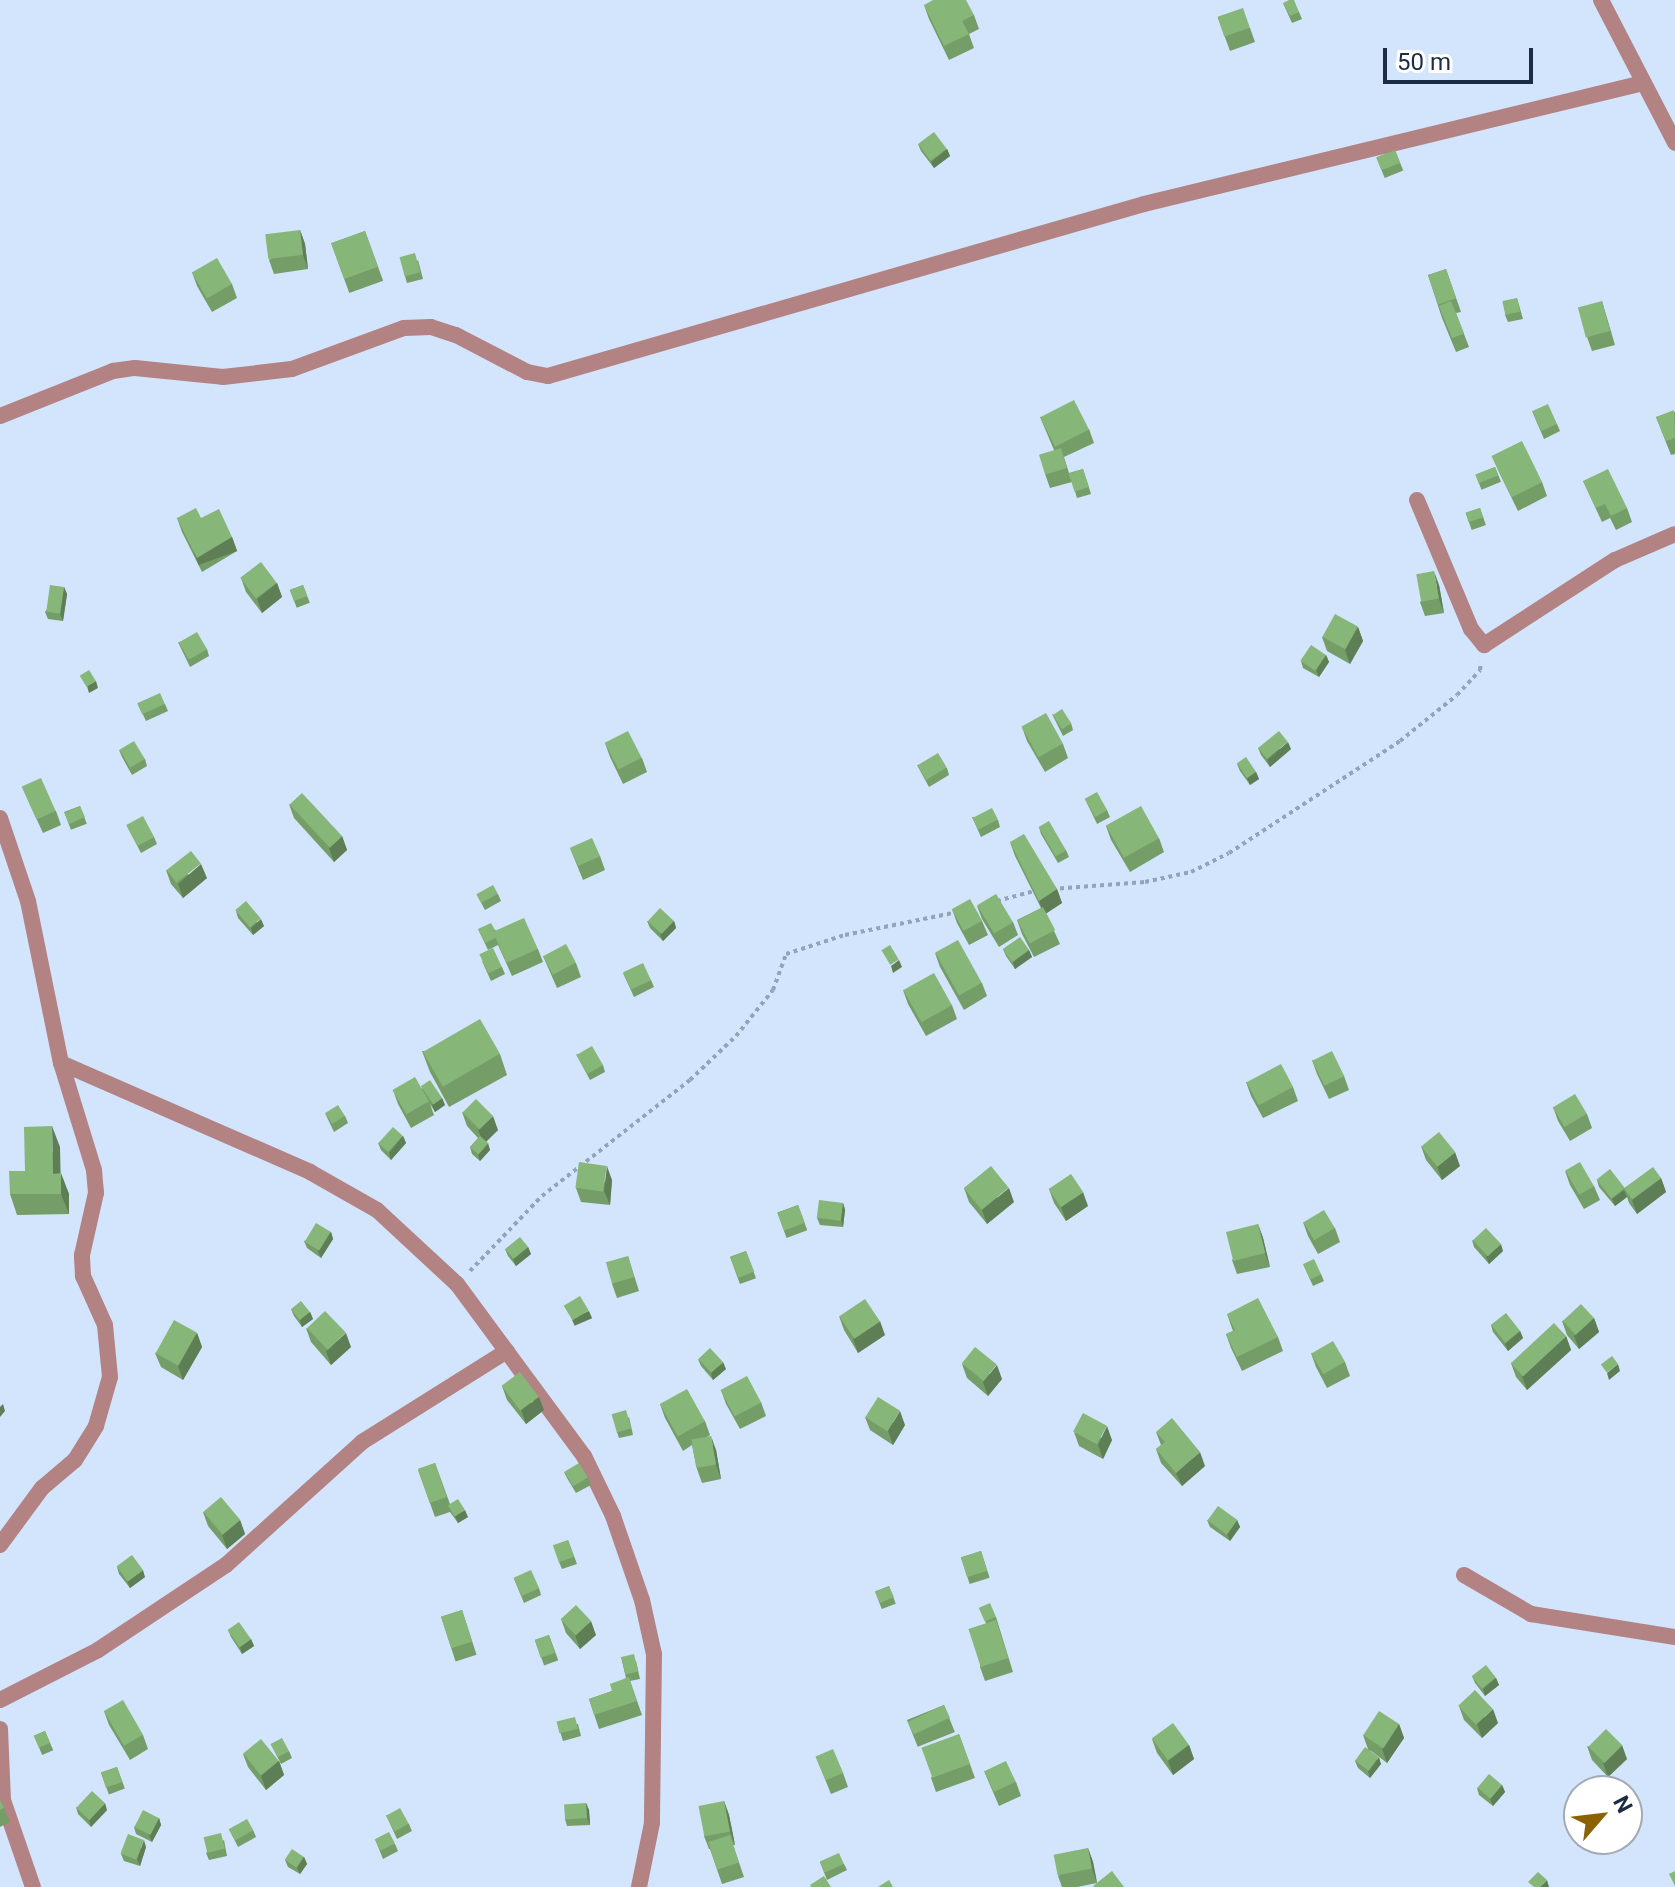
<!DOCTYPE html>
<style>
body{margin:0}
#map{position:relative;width:1675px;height:1887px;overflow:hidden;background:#d3e4fd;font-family:Roboto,sans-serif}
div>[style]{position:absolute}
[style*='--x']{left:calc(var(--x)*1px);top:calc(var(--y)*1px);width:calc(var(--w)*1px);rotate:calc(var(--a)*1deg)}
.path>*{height:4px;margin-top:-2px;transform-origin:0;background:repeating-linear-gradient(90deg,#92a3bc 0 4px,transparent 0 8px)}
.minor>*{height:16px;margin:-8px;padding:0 8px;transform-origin:8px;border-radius:8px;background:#b38283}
.wall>*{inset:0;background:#749d68;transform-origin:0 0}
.shaded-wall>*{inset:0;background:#5e7f55;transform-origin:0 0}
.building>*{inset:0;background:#87b679;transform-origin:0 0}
span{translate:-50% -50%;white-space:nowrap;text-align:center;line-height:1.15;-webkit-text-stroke:7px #fff;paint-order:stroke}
.north{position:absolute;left:1563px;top:1775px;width:80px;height:80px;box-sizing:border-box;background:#fff;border:2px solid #a4abb4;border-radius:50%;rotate:62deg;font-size:22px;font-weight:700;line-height:32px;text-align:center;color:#1c2c44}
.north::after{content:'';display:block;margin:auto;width:28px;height:36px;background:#8b6102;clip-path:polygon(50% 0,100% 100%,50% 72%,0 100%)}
.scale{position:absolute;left:1383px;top:48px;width:150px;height:36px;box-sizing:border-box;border:4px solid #1c2c44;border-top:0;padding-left:10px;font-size:24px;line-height:28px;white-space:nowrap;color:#1c2c44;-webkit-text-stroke:6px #fff;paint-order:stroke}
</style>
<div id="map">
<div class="path">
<i style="--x:1052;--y:889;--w:93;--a:-4.3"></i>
<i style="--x:1145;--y:882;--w:47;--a:-12.3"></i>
<i style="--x:1191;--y:872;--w:42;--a:-26.6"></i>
<i style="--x:1229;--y:853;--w:204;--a:-33.2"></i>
<i style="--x:1400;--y:741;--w:73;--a:-38.9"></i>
<i style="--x:1457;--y:695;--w:34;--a:-47"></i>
<i style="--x:1480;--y:670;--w:8;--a:-83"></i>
<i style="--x:997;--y:901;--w:39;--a:-15"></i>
<i style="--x:470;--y:1271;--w:104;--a:-46.2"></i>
<i style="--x:542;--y:1196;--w:188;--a:-38.1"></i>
<i style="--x:690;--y:1080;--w:64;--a:-43.7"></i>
<i style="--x:736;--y:1036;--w:59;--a:-51.2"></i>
<i style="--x:773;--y:990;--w:38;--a:-70"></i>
<i style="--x:786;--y:954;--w:62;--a:-17.9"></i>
<i style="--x:845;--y:935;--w:115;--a:-11.5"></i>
</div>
<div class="minor">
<i style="--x:1601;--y:0;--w:161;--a:62.6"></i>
<i style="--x:0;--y:416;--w:122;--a:-21.7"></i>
<i style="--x:113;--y:371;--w:22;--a:-8"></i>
<i style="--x:135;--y:368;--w:88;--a:5.8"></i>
<i style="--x:223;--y:377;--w:69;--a:-6.6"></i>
<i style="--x:292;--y:369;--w:119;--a:-20.1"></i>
<i style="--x:404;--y:328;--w:27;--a:-2"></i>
<i style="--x:431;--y:327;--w:26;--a:18"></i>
<i style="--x:456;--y:335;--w:80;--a:27.5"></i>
<i style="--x:527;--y:372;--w:21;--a:11"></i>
<i style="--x:548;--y:376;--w:620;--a:-16.1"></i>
<i style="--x:1144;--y:204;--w:513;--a:-13.63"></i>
<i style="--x:1417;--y:500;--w:140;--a:67.3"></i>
<i style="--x:1471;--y:629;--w:21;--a:51"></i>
<i style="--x:1484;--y:645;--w:156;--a:-33"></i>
<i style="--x:1615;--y:560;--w:65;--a:-23.4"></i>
<i style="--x:0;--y:818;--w:88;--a:71.4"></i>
<i style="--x:28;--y:901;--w:165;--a:78.5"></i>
<i style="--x:61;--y:1063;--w:272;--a:23.6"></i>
<i style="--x:310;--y:1172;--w:77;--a:29.6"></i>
<i style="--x:377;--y:1210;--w:109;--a:42.8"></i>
<i style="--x:457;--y:1284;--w:214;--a:53.6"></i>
<i style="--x:584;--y:1456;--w:67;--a:64.2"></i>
<i style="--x:613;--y:1516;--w:89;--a:71"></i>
<i style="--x:642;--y:1600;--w:55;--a:77.5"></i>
<i style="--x:654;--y:1654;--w:169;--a:90.7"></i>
<i style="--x:652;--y:1823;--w:65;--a:101.5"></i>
<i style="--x:0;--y:1545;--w:71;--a:-53.6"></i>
<i style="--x:42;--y:1488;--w:43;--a:-40.3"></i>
<i style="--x:75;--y:1460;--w:40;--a:-58"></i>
<i style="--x:96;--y:1426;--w:51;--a:-74.1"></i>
<i style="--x:110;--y:1377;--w:52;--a:-95.5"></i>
<i style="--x:105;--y:1325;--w:54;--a:-114.2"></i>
<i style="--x:83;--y:1276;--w:21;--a:-93"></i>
<i style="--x:82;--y:1255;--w:64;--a:-77.3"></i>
<i style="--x:96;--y:1193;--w:23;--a:-95"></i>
<i style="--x:94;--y:1170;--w:112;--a:-107.1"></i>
<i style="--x:1464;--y:1575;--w:78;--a:30.2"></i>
<i style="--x:1531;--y:1614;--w:146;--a:9.1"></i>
<i style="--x:0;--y:1700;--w:110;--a:-27"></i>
<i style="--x:98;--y:1650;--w:154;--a:-33.6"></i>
<i style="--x:226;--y:1565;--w:183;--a:-42.1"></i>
<i style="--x:362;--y:1442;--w:171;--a:-32.1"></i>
<i style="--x:0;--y:1729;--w:71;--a:87.6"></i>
<i style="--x:3;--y:1800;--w:92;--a:71"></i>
</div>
<div class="wall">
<i style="clip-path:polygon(1283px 3px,1299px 12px,1302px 19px,1292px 23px)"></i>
<i style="clip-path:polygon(924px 5px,974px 15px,979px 29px,969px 34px,974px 48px,949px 60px,929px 19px)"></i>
<i style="clip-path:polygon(1218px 18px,1250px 28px,1255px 42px,1230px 51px)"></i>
<i style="clip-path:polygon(918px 144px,947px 149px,950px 156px,934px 168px,921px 151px)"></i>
<i style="left:1395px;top:150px;width:22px;height:20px;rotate:68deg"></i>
<i style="clip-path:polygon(300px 230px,305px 244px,308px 269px,274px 274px,269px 260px)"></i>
<i style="left:365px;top:231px;width:53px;height:36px;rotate:70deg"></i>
<i style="clip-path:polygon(418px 260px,423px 279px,407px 283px,405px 276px)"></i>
<i style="clip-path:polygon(1446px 269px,1461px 312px,1456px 313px,1469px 347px,1456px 352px,1442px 318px,1428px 275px)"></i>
<i style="clip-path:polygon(192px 272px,232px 284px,237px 298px,212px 312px,197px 286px)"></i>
<i style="clip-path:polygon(1517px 298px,1523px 319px,1508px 322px,1505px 315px)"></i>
<i style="clip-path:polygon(1602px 301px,1615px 345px,1592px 351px,1587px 337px)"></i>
<i style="clip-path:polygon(1532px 411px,1557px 424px,1560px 431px,1544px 439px)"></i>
<i style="clip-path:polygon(1675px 412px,1675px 454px,1671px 455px,1656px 417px)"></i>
<i style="clip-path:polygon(1040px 417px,1089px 429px,1094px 443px,1064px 457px,1069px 473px,1083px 469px,1091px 494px,1077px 498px,1070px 474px,1072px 482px,1050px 488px,1045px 474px,1054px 450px)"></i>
<i style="clip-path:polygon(1492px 456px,1542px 482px,1547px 496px,1518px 511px,1498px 470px)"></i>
<i style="left:1495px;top:467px;width:16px;height:21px;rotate:68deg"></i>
<i style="clip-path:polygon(1583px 481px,1627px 508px,1632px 522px,1616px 530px,1610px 518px,1602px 522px)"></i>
<i style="left:1480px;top:508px;width:18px;height:15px;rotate:71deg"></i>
<i style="clip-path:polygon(177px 518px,201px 518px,232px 537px,237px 551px,202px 572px,182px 532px)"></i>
<i style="clip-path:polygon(241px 578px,277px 583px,282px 597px,262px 613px,246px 592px)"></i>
<i style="left:303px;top:585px;width:19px;height:14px;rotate:69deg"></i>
<i style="clip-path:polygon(1439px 585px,1444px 613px,1425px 616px,1420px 602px)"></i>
<i style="clip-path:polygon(64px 587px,67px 594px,63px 621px,48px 619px,45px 612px)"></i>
<i style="clip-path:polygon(1358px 627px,1363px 641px,1350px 664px,1327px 651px,1322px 637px)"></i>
<i style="clip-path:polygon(178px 642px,207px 649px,209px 656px,190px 667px)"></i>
<i style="clip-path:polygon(1326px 655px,1329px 662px,1319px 677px,1303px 668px,1301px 661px)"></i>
<i style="clip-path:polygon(138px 704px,165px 704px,168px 711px,146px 721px)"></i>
<i style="clip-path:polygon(1052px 714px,1071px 723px,1073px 730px,1063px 736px)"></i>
<i style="clip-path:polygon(1022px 727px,1063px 744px,1068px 758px,1045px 772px,1027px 741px)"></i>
<i style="clip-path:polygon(605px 743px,642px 758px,647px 772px,623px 784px,610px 757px)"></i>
<i style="clip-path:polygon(1258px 748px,1291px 749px,1270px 767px,1261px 755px)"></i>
<i style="clip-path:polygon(119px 750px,145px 759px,147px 766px,132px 775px,122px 757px)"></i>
<i style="clip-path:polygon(1237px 764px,1256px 772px,1259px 779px,1250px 785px,1240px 771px)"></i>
<i style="clip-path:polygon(917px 765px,947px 768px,949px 775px,929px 787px)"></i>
<i style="clip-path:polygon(22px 787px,56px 811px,61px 825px,43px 833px)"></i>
<i style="clip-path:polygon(1085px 799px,1107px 810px,1110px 817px,1097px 824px)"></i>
<i style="clip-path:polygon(289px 804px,342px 836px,347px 850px,334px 862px,294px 818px)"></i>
<i style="left:80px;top:806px;width:19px;height:17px;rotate:69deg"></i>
<i style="clip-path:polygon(972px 817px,998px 820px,1000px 827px,981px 837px)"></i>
<i style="clip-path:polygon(127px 826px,154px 837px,157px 844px,141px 853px)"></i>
<i style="clip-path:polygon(1106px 826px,1159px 838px,1164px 852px,1130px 872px,1111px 840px)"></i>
<i style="clip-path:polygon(1039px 827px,1066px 850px,1069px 857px,1058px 863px,1041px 834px)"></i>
<i style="clip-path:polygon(1010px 842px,1057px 889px,1062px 903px,1046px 913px,1060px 944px,1034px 957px,1022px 934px,1017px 920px,1041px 908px,1015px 856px)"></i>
<i style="clip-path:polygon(570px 848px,600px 856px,605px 870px,583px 880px)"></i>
<i style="clip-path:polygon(166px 870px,207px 878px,183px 898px,171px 884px)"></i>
<i style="clip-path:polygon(498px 894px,501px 901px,485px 910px,477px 895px)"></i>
<i style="clip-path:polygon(977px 906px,1013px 922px,1018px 935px,999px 947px,982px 919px)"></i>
<i style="clip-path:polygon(952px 909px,982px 921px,988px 935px,969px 945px,957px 923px)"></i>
<i style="clip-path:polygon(236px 911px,264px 926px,253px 935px,238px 918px)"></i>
<i style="clip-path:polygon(647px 921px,674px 921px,676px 928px,663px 941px,650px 928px)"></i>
<i style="clip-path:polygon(478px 929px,495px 930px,538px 949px,543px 962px,512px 976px,498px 945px,488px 950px)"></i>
<i style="clip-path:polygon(1003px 949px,1029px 950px,1032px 957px,1015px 969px,1006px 956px)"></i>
<i style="clip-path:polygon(935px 953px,982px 983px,987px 996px,964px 1010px,940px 967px)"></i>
<i style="clip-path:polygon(543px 956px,576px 963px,581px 977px,557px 988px)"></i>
<i style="clip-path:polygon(482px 961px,502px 967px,505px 974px,491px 981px)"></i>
<i style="clip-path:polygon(623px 973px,651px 980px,654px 987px,634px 997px)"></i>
<i style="clip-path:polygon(903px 990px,952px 1005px,957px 1019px,926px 1036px,908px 1004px)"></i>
<i style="clip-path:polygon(422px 1051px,500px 1054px,507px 1075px,449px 1107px,430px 1072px)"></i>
<i style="clip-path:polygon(576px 1054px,603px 1065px,605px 1072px,590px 1080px)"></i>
<i style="clip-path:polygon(1312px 1060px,1344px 1076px,1349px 1090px,1329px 1099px,1317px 1074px)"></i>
<i style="clip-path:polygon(1246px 1082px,1293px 1087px,1298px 1101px,1263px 1118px,1251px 1096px)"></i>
<i style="clip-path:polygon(421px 1088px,442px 1098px,445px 1105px,435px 1112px,430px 1104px,434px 1115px,411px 1128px,398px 1104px,393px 1090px)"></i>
<i style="clip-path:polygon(1553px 1107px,1587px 1114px,1592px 1128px,1570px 1141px,1558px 1121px)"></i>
<i style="clip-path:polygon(462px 1112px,498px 1130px,486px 1141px,490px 1150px,480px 1161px,472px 1154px,470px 1147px,478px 1138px,467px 1126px)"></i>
<i style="clip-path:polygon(325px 1113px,345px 1116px,348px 1123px,334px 1132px)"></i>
<i style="clip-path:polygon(403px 1136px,406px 1143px,391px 1160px,381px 1150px,378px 1143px)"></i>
<i style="clip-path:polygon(1421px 1146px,1460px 1166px,1442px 1180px,1426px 1160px)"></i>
<i style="clip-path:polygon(60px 1147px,60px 1173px,69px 1194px,69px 1214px,17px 1215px,10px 1194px,25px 1171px)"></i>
<i style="clip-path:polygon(1565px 1171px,1594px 1186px,1600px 1200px,1584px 1209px,1570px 1185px)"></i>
<i style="clip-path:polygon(1661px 1178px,1666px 1192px,1637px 1214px,1629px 1203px,1627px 1197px,1615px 1206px,1599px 1187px,1597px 1180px,1625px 1188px)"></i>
<i style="clip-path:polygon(612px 1180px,610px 1205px,581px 1202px,576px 1188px)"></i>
<i style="clip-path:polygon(964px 1188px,1014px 1202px,987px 1224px,969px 1202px)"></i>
<i style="clip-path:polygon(1049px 1189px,1088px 1206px,1066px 1221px,1054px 1203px)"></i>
<i style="clip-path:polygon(843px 1203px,845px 1210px,843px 1227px,820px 1225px,817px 1218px)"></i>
<i style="left:798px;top:1205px;width:27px;height:22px;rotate:70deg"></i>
<i style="clip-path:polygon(1303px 1222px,1335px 1228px,1340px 1242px,1318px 1254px,1308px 1236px)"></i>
<i style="clip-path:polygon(1258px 1224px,1263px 1238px,1270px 1267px,1237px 1274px,1232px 1260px)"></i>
<i style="clip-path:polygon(331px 1232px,333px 1239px,321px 1258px,307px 1248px,304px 1241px)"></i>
<i style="clip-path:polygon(1472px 1240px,1503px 1251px,1489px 1264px,1474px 1247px)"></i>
<i style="clip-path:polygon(528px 1247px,531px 1254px,516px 1266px,508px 1256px,505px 1249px)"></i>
<i style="left:746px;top:1251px;width:29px;height:17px;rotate:70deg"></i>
<i style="clip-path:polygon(628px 1256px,639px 1291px,617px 1298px,612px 1284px)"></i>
<i style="clip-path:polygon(1303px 1264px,1321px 1274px,1324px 1281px,1313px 1286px)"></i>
<i style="clip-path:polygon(291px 1309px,310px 1312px,313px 1319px,302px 1327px,294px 1316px)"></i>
<i style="clip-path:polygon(1227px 1314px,1278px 1337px,1283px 1351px,1242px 1371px,1231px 1348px,1226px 1334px,1233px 1331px)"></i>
<i style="clip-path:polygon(839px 1316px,885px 1335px,858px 1353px,844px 1330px)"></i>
<i style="clip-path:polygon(1594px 1318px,1599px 1332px,1579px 1349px,1567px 1335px,1562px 1321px)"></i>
<i style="clip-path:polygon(1491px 1325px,1520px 1331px,1523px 1338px,1508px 1351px,1493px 1332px)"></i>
<i style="clip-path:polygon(306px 1328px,351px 1347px,331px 1365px,311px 1342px)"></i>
<i style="clip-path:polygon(197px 1333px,202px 1347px,183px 1380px,161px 1367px,155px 1353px)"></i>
<i style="clip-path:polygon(1566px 1336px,1571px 1350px,1527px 1390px,1516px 1377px,1511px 1363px)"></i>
<i style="clip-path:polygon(1311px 1353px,1345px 1362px,1350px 1376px,1327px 1388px,1316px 1367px)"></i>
<i style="clip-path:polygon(698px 1359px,726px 1369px,713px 1380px,701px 1366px)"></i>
<i style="clip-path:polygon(962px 1364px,1002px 1379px,988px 1396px,967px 1378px)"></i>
<i style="clip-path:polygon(502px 1386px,544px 1410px,526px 1424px,507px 1400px)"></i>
<i style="clip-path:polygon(721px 1390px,761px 1402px,766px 1416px,740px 1429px,726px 1404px)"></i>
<i style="clip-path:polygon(660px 1404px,705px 1421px,710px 1435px,707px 1437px,716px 1450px,721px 1479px,702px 1483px,697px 1469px,692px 1445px,683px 1451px,665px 1418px)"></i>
<i style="clip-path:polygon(629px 1417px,633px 1435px,619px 1438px,617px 1432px)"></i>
<i style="clip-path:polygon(865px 1417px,905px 1425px,893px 1445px,870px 1430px)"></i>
<i style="clip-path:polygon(1074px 1432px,1112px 1440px,1103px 1459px,1079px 1446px)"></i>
<i style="clip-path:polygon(1156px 1432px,1205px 1466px,1182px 1486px,1161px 1463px,1156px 1449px,1161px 1445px)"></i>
<i style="clip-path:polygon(435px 1463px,450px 1504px,468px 1517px,458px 1523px,450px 1512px,435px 1517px,418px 1470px)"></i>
<i style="clip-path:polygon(564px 1472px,588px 1478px,591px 1485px,576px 1493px,567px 1478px)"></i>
<i style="clip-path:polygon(203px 1512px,240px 1520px,245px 1534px,227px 1549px,208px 1526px)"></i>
<i style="clip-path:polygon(1207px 1520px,1237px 1520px,1240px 1527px,1230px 1541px,1210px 1527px)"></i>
<i style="clip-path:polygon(568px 1540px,577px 1564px,562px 1569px,559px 1562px)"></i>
<i style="left:981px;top:1551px;width:28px;height:21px;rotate:72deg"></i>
<i style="clip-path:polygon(117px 1567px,145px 1577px,130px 1588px,119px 1574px)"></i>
<i style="clip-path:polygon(514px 1579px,539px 1588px,541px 1595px,524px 1603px)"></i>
<i style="left:889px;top:1586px;width:19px;height:15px;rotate:69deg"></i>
<i style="clip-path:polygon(979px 1608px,996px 1617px,1013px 1672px,985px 1681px,980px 1667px,986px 1623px)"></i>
<i style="left:462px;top:1610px;width:47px;height:22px;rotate:72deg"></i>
<i style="clip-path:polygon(561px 1619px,596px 1635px,580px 1649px,566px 1633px)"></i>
<i style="clip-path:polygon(228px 1630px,251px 1639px,254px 1646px,242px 1654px,231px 1637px)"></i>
<i style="left:549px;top:1635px;width:27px;height:15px;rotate:70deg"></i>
<i style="clip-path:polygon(621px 1657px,636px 1661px,640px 1679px,630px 1681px,642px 1715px,599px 1729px,589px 1699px,612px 1691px,626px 1678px)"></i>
<i style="clip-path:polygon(1472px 1676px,1496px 1678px,1499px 1685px,1485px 1696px,1475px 1683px)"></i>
<i style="left:944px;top:1705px;width:29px;height:40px;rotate:68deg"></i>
<i style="clip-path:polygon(1459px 1706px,1498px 1723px,1482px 1738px,1464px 1720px)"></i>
<i style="clip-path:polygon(104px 1711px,143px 1735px,148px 1749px,130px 1760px,109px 1725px)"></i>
<i style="clip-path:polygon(557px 1722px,578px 1724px,581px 1736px,563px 1741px)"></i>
<i style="clip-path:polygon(1399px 1724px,1404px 1738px,1387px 1763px,1370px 1750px,1381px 1764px,1370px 1778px,1358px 1768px,1355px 1761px,1368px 1749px,1363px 1735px)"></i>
<i style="left:45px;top:1731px;width:21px;height:12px;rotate:67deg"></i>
<i style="clip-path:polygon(959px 1734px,975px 1778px,936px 1792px,931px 1778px)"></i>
<i style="clip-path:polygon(1152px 1739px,1189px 1745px,1194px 1759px,1173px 1775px,1157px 1753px)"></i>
<i style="clip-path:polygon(271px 1744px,289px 1751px,292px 1758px,281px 1764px)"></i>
<i style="clip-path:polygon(1587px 1746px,1627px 1759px,1608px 1777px,1592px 1760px)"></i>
<i style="clip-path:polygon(243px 1754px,279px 1761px,284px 1775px,266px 1790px,248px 1767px)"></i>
<i style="clip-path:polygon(816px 1757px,843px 1773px,848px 1787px,831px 1794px)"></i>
<i style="left:117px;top:1767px;width:23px;height:17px;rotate:70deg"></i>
<i style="clip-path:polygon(984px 1771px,1016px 1782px,1021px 1796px,999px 1806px)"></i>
<i style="clip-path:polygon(1502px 1785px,1505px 1792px,1493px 1806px,1479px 1795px,1477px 1788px)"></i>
<i style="clip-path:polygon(0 1800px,4px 1808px,10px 1822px,0 1827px)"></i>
<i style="clip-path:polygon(724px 1801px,729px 1815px,735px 1845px,733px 1845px,744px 1877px,722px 1884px,710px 1849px,709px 1849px,704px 1836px)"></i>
<i style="clip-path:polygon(586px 1803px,589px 1810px,590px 1825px,567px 1826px,565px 1819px)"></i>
<i style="clip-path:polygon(76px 1807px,107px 1810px,91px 1827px,78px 1814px)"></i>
<i style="clip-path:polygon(386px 1815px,409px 1824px,412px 1831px,397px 1839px)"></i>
<i style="clip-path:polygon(159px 1818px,161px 1825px,152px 1842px,136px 1834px,134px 1827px)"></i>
<i style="clip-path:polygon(229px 1829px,253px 1830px,256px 1837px,238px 1847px)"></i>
<i style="clip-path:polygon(375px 1839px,395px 1844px,398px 1851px,383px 1859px)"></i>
<i style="clip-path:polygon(224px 1840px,227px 1856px,209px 1860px,206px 1853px)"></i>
<i style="clip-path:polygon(146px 1847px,140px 1866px,124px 1861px,121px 1854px)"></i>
<i style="clip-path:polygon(1088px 1848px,1093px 1862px,1097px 1883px,1077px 1887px,1062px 1887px,1058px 1876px)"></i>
<i style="clip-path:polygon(304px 1857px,307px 1864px,300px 1874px,288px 1867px,285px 1860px)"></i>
<i style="clip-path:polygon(820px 1862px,844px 1864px,847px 1870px,827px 1880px)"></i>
</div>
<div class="shaded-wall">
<i style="clip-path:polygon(947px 149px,950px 156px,934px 168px,931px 162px)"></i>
<i style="clip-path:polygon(300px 230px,305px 244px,308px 269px,303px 255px)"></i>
<i style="left:232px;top:537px;width:15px;height:41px;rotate:70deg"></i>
<i style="clip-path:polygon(1434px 571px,1439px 585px,1444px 613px,1439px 599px)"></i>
<i style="clip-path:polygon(277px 583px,282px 597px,262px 613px,257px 599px)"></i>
<i style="clip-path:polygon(64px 587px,67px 594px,63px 621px,60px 614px)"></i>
<i style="clip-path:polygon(1358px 627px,1363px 641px,1350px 664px,1345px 650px)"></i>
<i style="clip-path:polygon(1326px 655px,1329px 662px,1319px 677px,1316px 670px)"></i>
<i style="clip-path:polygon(96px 681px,98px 688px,89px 693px,87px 686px)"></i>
<i style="clip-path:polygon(1288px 742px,1291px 749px,1270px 767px,1267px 760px)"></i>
<i style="clip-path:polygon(1256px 772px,1259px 779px,1250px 785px,1247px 778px)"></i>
<i style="clip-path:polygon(342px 836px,347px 850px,334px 862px,329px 848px)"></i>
<i style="clip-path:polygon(201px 864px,207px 878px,183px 898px,178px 884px)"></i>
<i style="clip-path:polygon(1057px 889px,1062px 903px,1044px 915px,1039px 901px)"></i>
<i style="clip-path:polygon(261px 919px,264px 926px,253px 935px,251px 928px)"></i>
<i style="clip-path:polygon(674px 921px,676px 928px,663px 941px,660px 934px)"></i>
<i style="clip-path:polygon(1029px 950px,1032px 957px,1015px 969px,1013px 962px)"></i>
<i style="clip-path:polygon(899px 960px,902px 967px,893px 973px,891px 966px)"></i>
<i style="clip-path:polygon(442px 1098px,445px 1105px,435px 1112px,432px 1105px)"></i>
<i style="clip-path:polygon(493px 1116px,498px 1130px,484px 1144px,478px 1130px)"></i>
<i style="clip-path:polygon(52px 1126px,60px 1147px,61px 1194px,53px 1174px)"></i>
<i style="clip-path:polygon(403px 1136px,406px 1143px,391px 1160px,389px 1153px)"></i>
<i style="clip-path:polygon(488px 1143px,490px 1150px,480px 1161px,478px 1154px)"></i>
<i style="clip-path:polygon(1455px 1152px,1460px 1166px,1442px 1180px,1437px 1166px)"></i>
<i style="clip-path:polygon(607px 1166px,612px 1180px,610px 1205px,604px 1191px)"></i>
<i style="clip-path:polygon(61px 1173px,69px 1194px,69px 1214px,61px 1194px)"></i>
<i style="clip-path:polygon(1661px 1178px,1666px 1192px,1637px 1214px,1632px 1200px)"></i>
<i style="clip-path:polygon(1009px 1188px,1014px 1202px,987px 1224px,982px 1210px)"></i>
<i style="clip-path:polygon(1624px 1190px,1627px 1197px,1615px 1206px,1612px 1199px)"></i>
<i style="clip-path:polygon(1083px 1192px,1088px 1206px,1066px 1221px,1061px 1207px)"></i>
<i style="clip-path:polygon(843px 1203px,845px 1210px,843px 1227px,841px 1220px)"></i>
<i style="clip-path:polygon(1258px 1224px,1263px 1238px,1270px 1267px,1265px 1253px)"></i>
<i style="clip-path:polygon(331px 1232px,333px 1239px,321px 1258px,318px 1251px)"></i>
<i style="clip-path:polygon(1501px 1244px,1503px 1251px,1489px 1264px,1486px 1257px)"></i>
<i style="clip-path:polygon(528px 1247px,531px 1254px,516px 1266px,513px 1259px)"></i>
<i style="left:589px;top:1311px;width:8px;height:19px;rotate:67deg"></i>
<i style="clip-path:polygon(310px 1312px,313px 1319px,302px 1327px,300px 1320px)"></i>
<i style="clip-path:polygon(1594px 1318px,1599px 1332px,1579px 1349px,1574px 1336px)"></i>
<i style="clip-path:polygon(880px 1321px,885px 1335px,858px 1353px,853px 1339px)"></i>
<i style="clip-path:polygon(1520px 1331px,1523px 1338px,1508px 1351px,1505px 1344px)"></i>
<i style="clip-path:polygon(197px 1333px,202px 1347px,183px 1380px,178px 1366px)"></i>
<i style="clip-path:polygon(346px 1333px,351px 1347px,331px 1365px,326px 1351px)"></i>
<i style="clip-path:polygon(1566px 1336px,1571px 1350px,1527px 1390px,1522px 1376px)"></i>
<i style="clip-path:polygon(723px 1362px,726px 1369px,713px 1380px,711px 1373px)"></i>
<i style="clip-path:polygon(1618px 1364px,1620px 1371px,1609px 1380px,1607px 1373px)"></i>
<i style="clip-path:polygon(997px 1365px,1002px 1379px,988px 1396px,983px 1382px)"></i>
<i style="clip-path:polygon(539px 1397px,544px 1410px,526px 1424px,521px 1410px)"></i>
<i style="clip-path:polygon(3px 1404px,5px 1411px,0 1417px,0 1407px)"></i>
<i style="clip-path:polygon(900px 1411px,905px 1425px,893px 1445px,888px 1431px)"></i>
<i style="clip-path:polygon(1107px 1426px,1112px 1440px,1103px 1459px,1098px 1445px)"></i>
<i style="clip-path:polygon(711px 1436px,716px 1450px,721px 1479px,716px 1465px)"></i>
<i style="clip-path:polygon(1200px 1452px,1205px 1466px,1182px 1486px,1176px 1473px)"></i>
<i style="clip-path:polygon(465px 1510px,468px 1517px,458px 1523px,455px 1516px)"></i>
<i style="clip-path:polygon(240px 1520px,245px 1534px,227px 1549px,222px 1535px)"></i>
<i style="clip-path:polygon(1237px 1520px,1240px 1527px,1230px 1541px,1227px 1534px)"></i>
<i style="clip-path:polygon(143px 1570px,145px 1577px,130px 1588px,127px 1581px)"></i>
<i style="clip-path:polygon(591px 1621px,596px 1635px,580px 1649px,575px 1635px)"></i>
<i style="clip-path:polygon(251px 1639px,254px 1646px,242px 1654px,240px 1647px)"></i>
<i style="clip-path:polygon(1496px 1678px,1499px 1685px,1485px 1696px,1483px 1689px)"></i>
<i style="clip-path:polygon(1493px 1709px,1498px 1723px,1482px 1738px,1477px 1724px)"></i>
<i style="clip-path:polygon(1399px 1724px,1404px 1738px,1387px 1763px,1382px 1749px)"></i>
<i style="clip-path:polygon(1189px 1745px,1194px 1759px,1173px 1775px,1168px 1761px)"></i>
<i style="clip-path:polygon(1622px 1745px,1627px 1759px,1608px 1777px,1603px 1763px)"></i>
<i style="clip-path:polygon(1379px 1757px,1381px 1764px,1370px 1778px,1368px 1771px)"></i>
<i style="clip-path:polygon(279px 1761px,284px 1775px,266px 1790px,261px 1776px)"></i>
<i style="clip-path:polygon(1502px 1785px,1505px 1792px,1493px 1806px,1490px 1799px)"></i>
<i style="clip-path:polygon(724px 1801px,729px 1815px,735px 1845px,730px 1831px)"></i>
<i style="clip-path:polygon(105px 1803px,107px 1810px,91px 1827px,89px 1820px)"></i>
<i style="clip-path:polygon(586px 1803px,589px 1810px,590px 1825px,587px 1818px)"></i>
<i style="clip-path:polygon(159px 1818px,161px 1825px,152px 1842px,149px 1835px)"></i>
<i style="clip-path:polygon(144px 1840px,146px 1847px,140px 1866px,137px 1859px)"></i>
<i style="clip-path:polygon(1088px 1848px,1093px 1862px,1097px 1883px,1092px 1869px)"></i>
<i style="clip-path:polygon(304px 1857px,307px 1864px,300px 1874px,297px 1868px)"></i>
<i style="clip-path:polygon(1547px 1880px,1549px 1887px,1540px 1887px)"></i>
</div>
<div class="building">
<i style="clip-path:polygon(933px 0,966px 0,974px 15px,962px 21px,969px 34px,944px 46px,924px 5px)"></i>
<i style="clip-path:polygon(1289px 0,1294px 0,1299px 12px,1290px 16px,1283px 3px)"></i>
<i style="left:1243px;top:8px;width:21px;height:27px;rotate:71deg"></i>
<i style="left:934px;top:132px;width:21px;height:20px;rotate:53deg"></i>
<i style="left:1395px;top:150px;width:14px;height:20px;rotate:69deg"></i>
<i style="left:300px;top:230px;width:25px;height:35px;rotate:83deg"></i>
<i style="left:365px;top:231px;width:38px;height:36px;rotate:70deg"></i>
<i style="left:415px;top:253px;width:20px;height:16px;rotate:75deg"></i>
<i style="left:217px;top:258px;width:30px;height:29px;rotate:60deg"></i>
<i style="left:1446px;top:269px;width:31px;height:19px;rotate:71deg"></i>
<i style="left:1517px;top:298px;width:14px;height:15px;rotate:78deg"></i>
<i style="left:1451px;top:301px;width:35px;height:13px;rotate:68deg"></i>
<i style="left:1602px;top:301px;width:31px;height:25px;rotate:75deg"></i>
<i style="left:1074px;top:400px;width:33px;height:38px;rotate:63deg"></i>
<i style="left:1548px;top:404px;width:22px;height:17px;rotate:66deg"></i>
<i style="clip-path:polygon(1674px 410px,1675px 438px,1666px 441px,1656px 417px)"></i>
<i style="left:1522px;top:441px;width:46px;height:34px;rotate:64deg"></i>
<i style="left:1061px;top:448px;width:21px;height:23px;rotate:73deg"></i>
<i style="left:1495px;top:467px;width:9px;height:21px;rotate:69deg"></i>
<i style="left:1083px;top:469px;width:19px;height:15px;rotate:72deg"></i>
<i style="clip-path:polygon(1608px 469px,1627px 508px,1611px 516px,1605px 504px,1596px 508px,1583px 481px)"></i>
<i style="clip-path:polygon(196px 508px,201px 518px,219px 509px,232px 537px,197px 558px,177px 518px)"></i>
<i style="left:1480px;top:508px;width:10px;height:15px;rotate:73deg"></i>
<i style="left:261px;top:562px;width:26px;height:26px;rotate:53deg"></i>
<i style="left:1434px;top:571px;width:28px;height:18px;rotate:80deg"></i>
<i style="left:50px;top:585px;width:14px;height:27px;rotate:8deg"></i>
<i style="left:303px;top:585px;width:12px;height:14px;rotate:70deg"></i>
<i style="left:1335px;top:614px;width:26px;height:26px;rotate:29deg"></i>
<i style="left:197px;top:632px;width:20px;height:21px;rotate:60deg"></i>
<i style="left:1311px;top:645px;width:18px;height:19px;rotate:34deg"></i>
<i style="left:89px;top:670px;width:13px;height:11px;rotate:58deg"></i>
<i style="left:160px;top:693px;width:12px;height:25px;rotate:66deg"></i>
<i style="left:1062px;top:709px;width:17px;height:11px;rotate:57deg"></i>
<i style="left:1046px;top:713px;width:35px;height:28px;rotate:61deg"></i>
<i style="left:628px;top:731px;width:30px;height:26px;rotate:63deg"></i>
<i style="left:1279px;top:731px;width:14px;height:27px;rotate:51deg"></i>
<i style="left:134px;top:741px;width:21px;height:17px;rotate:59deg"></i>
<i style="left:938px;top:753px;width:17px;height:24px;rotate:59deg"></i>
<i style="left:1246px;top:757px;width:18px;height:11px;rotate:56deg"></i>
<i style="left:41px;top:778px;width:36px;height:21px;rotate:66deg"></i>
<i style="left:1097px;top:792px;width:21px;height:14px;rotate:61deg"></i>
<i style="left:302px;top:793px;width:59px;height:17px;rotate:47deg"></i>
<i style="left:80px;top:806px;width:12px;height:17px;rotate:66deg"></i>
<i style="left:1141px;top:806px;width:37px;height:40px;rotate:61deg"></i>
<i style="left:992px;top:808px;width:13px;height:22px;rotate:63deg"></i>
<i style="left:143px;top:816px;width:24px;height:19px;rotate:62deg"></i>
<i style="left:1049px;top:821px;width:34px;height:12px;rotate:60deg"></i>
<i style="clip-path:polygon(1024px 834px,1057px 889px,1039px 901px,1010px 842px)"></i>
<i style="left:592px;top:838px;width:20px;height:24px;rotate:66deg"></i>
<i style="left:191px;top:851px;width:16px;height:31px;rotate:52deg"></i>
<i style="left:493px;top:885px;width:10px;height:19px;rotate:61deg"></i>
<i style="left:996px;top:894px;width:33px;height:22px;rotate:59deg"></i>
<i style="left:970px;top:899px;width:25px;height:21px;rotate:61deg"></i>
<i style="left:246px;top:901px;width:23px;height:14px;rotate:50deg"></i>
<i style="left:1043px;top:907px;width:26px;height:29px;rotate:62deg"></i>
<i style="left:660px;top:908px;width:19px;height:18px;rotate:43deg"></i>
<i style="left:524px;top:918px;width:34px;height:34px;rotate:66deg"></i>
<i style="clip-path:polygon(491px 923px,495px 930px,493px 931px,496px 938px,485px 943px,478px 929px)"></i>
<i style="left:1020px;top:937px;width:16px;height:21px;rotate:55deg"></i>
<i style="left:958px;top:940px;width:49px;height:26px;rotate:61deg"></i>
<i style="left:566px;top:944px;width:21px;height:26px;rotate:62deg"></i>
<i style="left:890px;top:945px;width:17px;height:10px;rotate:59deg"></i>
<i style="left:493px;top:948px;width:21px;height:15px;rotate:65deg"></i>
<i style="left:643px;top:963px;width:19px;height:22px;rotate:65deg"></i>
<i style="left:934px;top:973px;width:37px;height:35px;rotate:61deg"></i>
<i style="left:480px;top:1019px;width:40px;height:66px;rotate:60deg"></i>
<i style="left:592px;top:1046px;width:22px;height:18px;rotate:60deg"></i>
<i style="left:1332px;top:1051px;width:28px;height:22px;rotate:64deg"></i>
<i style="left:1281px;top:1064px;width:26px;height:39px;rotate:62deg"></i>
<i style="left:415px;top:1077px;width:28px;height:26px;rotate:60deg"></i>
<i style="left:430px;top:1080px;width:22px;height:11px;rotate:56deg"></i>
<i style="left:1575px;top:1094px;width:23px;height:26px;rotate:59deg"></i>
<i style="left:476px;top:1099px;width:24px;height:19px;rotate:45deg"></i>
<i style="left:338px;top:1105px;width:13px;height:15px;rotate:58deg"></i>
<i style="clip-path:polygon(52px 1126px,53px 1174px,61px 1173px,61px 1194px,10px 1194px,9px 1171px,25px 1171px,24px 1127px)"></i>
<i style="left:393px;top:1127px;width:13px;height:22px;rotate:42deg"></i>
<i style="left:1439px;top:1132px;width:26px;height:23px;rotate:51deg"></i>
<i style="left:480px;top:1136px;width:11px;height:15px;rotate:41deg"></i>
<i style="left:579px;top:1162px;width:28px;height:26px;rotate:8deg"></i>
<i style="left:1580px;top:1162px;width:28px;height:17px;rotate:60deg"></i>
<i style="left:991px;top:1166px;width:28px;height:35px;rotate:51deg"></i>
<i style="left:1653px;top:1167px;width:14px;height:36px;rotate:54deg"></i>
<i style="left:1610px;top:1169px;width:24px;height:17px;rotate:52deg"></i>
<i style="left:1071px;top:1174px;width:22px;height:27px;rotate:56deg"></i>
<i style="left:819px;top:1200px;width:24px;height:18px;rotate:7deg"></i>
<i style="left:798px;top:1205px;width:19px;height:22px;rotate:69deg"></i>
<i style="left:1324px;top:1210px;width:21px;height:24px;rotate:59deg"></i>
<i style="left:316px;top:1223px;width:17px;height:22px;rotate:31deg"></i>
<i style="left:1258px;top:1224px;width:30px;height:33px;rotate:76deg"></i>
<i style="left:1486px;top:1228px;width:22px;height:18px;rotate:47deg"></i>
<i style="left:520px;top:1237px;width:13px;height:19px;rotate:51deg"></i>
<i style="left:746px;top:1251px;width:22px;height:17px;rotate:68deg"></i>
<i style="left:628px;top:1256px;width:22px;height:23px;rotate:74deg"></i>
<i style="left:1314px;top:1259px;width:17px;height:12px;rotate:65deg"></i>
<i style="left:580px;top:1296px;width:17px;height:19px;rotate:59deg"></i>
<i style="clip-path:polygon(1258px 1298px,1278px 1337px,1237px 1357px,1226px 1334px,1235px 1330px,1227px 1314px)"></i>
<i style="left:865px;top:1299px;width:27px;height:31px;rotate:56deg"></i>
<i style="left:301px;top:1301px;width:14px;height:13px;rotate:51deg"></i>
<i style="left:1581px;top:1304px;width:19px;height:25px;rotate:47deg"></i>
<i style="left:325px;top:1311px;width:30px;height:25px;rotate:46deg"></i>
<i style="left:1506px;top:1313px;width:23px;height:19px;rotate:52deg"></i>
<i style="left:174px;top:1320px;width:26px;height:38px;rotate:29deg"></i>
<i style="left:1554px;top:1323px;width:18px;height:59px;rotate:47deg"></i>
<i style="left:1333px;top:1341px;width:24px;height:25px;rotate:60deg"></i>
<i style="left:975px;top:1347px;width:28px;height:21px;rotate:39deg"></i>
<i style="left:710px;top:1348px;width:19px;height:16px;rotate:47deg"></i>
<i style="left:1612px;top:1356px;width:10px;height:14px;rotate:53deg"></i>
<i style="left:520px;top:1372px;width:31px;height:23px;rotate:53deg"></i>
<i style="left:747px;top:1376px;width:30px;height:30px;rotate:62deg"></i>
<i style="left:687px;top:1389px;width:37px;height:31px;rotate:61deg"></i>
<i style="left:878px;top:1397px;width:26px;height:24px;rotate:32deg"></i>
<i style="left:626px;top:1410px;width:19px;height:15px;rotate:74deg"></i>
<i style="left:1083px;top:1413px;width:27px;height:21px;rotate:28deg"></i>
<i style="clip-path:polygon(1172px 1418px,1200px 1452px,1176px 1473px,1156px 1449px,1165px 1442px,1156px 1432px)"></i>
<i style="left:711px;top:1436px;width:29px;height:20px;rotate:80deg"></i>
<i style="left:435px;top:1463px;width:36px;height:18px;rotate:71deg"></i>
<i style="left:579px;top:1463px;width:17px;height:17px;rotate:59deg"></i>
<i style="left:221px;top:1497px;width:30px;height:23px;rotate:50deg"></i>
<i style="left:458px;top:1499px;width:13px;height:12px;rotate:58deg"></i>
<i style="left:1218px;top:1506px;width:24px;height:18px;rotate:36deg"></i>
<i style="left:568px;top:1540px;width:18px;height:16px;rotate:71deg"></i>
<i style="left:981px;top:1551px;width:21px;height:21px;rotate:73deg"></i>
<i style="left:132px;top:1555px;width:19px;height:19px;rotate:54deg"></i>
<i style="left:531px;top:1570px;width:20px;height:19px;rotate:66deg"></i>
<i style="left:889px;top:1586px;width:12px;height:15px;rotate:66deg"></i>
<i style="left:990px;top:1603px;width:15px;height:12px;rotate:67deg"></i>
<i style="left:576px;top:1605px;width:22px;height:21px;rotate:47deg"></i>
<i style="left:462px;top:1610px;width:33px;height:22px;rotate:72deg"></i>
<i style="left:996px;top:1620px;width:40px;height:29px;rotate:72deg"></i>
<i style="left:239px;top:1622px;width:21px;height:14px;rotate:55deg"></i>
<i style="left:549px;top:1635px;width:19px;height:15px;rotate:72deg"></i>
<i style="left:634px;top:1654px;width:18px;height:13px;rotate:77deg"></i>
<i style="left:1486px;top:1665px;width:16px;height:18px;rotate:52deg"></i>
<i style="clip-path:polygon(629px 1677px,637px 1701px,594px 1715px,589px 1699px,612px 1691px,610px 1684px)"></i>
<i style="left:1475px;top:1690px;width:26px;height:23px;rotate:47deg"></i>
<i style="left:123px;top:1700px;width:40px;height:22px;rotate:60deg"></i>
<i style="left:944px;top:1705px;width:14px;height:40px;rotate:65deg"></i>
<i style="left:1379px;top:1711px;width:24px;height:29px;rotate:33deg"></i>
<i style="left:575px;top:1717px;width:12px;height:19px;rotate:76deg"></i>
<i style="left:1173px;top:1723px;width:27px;height:26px;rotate:54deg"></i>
<i style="left:1606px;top:1729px;width:23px;height:25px;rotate:45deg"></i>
<i style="left:45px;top:1731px;width:13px;height:12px;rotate:67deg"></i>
<i style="left:959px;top:1734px;width:32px;height:40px;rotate:70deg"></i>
<i style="left:282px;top:1738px;width:15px;height:13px;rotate:62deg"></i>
<i style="left:261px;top:1739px;width:28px;height:23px;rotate:51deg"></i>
<i style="left:1365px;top:1747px;width:17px;height:17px;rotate:36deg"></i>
<i style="left:833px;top:1749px;width:26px;height:19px;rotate:67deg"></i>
<i style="left:1006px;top:1761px;width:23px;height:24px;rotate:65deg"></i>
<i style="left:117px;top:1767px;width:16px;height:17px;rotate:72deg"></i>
<i style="left:1489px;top:1774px;width:17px;height:18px;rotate:40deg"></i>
<i style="left:92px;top:1791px;width:18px;height:23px;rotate:43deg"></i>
<i style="clip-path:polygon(0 1800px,4px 1808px,0 1810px)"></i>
<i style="left:724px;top:1801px;width:31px;height:26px;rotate:79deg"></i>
<i style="left:586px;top:1803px;width:15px;height:22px;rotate:86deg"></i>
<i style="left:400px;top:1808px;width:18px;height:16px;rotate:61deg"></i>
<i style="left:143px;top:1810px;width:18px;height:19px;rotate:27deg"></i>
<i style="left:247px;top:1819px;width:13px;height:21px;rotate:61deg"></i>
<i style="left:389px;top:1832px;width:13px;height:16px;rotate:63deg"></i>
<i style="left:221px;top:1833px;width:16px;height:18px;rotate:76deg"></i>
<i style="left:128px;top:1834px;width:17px;height:21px;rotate:21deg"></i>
<i style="left:730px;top:1835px;width:29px;height:23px;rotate:72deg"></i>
<i style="left:1088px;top:1848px;width:21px;height:35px;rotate:79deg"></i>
<i style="left:292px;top:1849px;width:14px;height:13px;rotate:34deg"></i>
<i style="left:839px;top:1853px;width:12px;height:21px;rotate:66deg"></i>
<i style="clip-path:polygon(1112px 1871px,1124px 1887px,1094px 1887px,1093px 1886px)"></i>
<i style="clip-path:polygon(1675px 1871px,1675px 1886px,1669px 1874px)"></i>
<i style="clip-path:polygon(1538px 1872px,1547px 1880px,1540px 1887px,1534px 1887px,1528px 1882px)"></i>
<i style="clip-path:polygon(824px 1876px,831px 1887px,811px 1887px,810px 1885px)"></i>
<i style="clip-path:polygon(889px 1880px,893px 1887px,878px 1887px)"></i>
</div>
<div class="north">N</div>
<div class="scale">50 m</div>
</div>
